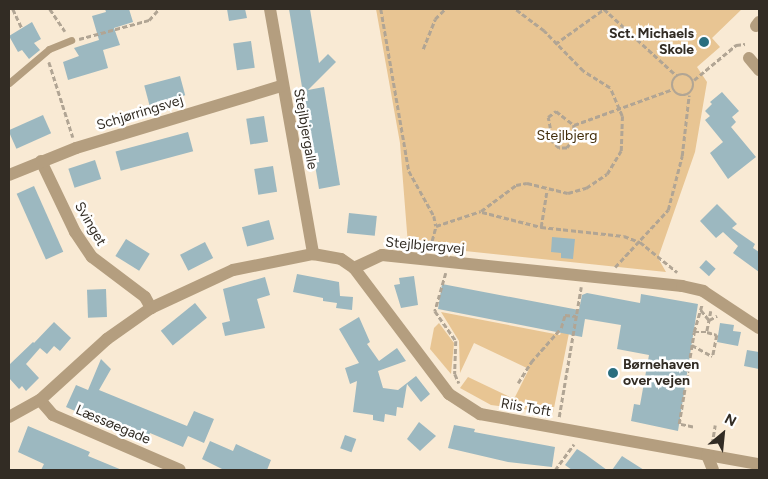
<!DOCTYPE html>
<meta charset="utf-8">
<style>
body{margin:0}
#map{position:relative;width:768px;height:479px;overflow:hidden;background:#f9ead4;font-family:Figtree,sans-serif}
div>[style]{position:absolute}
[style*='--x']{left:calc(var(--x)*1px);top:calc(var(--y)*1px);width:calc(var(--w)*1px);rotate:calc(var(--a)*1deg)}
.green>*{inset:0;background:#e8c593}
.building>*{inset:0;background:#9cb8c0;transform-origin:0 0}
.path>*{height:2.5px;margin-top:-1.25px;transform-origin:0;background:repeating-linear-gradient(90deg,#b1a594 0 5px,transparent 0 7.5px)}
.path>.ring{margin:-1.25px;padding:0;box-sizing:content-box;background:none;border:2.5px solid #b1a594;border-radius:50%}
.service>*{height:7px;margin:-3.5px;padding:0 3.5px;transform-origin:3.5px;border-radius:3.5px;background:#b49e7f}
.minor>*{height:12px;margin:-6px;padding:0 6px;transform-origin:6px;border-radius:6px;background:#b49e7f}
.dots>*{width:14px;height:14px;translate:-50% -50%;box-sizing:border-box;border:2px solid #fff;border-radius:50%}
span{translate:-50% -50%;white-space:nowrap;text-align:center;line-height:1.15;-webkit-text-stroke:5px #fff;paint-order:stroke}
.poi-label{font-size:14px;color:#322c24;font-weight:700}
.right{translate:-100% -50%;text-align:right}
.left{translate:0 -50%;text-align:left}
.street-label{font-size:14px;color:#322c24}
.park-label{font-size:14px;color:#422d0b}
.frame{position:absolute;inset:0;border:10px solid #322c24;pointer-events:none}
.north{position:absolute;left:698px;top:409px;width:50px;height:50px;-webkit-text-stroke:4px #fff;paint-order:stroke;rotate:28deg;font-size:14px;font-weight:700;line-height:20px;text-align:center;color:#322c24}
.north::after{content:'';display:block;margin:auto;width:18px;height:22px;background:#322c24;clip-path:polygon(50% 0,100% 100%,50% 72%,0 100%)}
</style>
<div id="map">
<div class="green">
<i style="clip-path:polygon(376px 9px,742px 9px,712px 38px,720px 47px,697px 67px,707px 82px,695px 152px,658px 258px,666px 272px,408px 245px,400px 143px)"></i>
<i style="clip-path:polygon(441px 312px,560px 335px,566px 318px,572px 318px,553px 413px,491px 405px,460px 388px,468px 377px,514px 399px,529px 369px,474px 343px,460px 373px,459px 341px)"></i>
<i style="clip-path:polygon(439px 323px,454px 343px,451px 374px,430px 349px,434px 328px)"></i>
</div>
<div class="building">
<i style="clip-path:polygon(105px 9px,129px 9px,133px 22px,114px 28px,120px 45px,103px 50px,108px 68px,68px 80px,63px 62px,79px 56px,74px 48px,99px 40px,92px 16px,106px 12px)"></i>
<i style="clip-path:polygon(227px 9px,245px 9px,247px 18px,229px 21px)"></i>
<i style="clip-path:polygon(289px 9px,310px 9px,319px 63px,328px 54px,336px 62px,308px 90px,324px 87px,340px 185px,319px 189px)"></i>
<i style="clip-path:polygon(32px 22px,41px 39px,34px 43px,40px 50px,29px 59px,22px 50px,18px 52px,9px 36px)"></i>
<i style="left:251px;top:41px;width:27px;height:18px;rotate:82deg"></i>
<i style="left:180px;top:76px;width:20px;height:37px;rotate:75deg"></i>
<i style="clip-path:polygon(722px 92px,739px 111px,732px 117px,736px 122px,731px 127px,756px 157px,728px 179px,710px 153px,723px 142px,705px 120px,710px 116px,705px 111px,712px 104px,710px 102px)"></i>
<i style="left:43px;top:115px;width:20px;height:38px;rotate:66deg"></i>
<i style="left:264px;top:116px;width:26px;height:18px;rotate:81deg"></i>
<i style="left:188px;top:132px;width:20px;height:75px;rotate:75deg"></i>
<i style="left:95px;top:160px;width:20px;height:28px;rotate:72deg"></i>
<i style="left:273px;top:166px;width:26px;height:19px;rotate:81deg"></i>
<i style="left:34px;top:186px;width:72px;height:19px;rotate:66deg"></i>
<i style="clip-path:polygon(717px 204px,737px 224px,732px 228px,755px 244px,753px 248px,759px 252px,759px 272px,733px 253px,738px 246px,723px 232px,716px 238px,700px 221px)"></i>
<i style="left:349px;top:213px;width:28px;height:20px;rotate:6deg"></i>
<i style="left:269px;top:220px;width:20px;height:28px;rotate:75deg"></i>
<i style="clip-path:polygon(552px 237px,575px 239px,573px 259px,561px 258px,561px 253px,551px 252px)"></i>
<i style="left:126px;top:239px;width:28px;height:20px;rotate:32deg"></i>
<i style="left:205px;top:242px;width:18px;height:28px;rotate:63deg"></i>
<i style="left:706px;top:260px;width:13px;height:10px;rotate:42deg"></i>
<i style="clip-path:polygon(297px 274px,339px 282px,340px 296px,353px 297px,352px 310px,336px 308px,337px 303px,323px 301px,323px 298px,293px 292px)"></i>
<i style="clip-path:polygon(414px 276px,418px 305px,401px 308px,394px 285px,400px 284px,399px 278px)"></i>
<i style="clip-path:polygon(265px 277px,270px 295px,257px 299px,265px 328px,225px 336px,222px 323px,230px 321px,223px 289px)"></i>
<i style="clip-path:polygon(442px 284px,579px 310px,582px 295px,587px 293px,640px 303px,641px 294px,698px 304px,678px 431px,631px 421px,634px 404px,640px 405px,649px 355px,617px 349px,621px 325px,585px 319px,582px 337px,438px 309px)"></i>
<i style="left:106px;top:289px;width:28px;height:19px;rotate:88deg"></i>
<i style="left:195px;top:303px;width:19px;height:44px;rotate:51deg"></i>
<i style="clip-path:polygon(359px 317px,370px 342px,367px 344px,379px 361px,397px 348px,406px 361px,378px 371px,383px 388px,398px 390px,416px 376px,430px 394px,421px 402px,407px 384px,403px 408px,397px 407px,396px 416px,385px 414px,384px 422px,373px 420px,373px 415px,353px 412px,357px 381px,350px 384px,345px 368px,359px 363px,339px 329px)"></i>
<i style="clip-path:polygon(54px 322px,71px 338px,60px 351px,54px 346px,47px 354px,40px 348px,26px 364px,39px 378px,26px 391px,22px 386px,19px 389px,9px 378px,9px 365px,33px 342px,39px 347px,34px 343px)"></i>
<i style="clip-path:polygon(720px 323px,734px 325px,733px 331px,741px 332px,738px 346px,717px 342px)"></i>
<i style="clip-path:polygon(747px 350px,759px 352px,759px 369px,744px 366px)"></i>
<i style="clip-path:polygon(101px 359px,111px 369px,99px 390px,187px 426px,194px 411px,214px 419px,204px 443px,188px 436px,183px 447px,150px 433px,146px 442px,66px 407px,76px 385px,88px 390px)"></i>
<i style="clip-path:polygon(419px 422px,436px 436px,420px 451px,407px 439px)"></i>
<i style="clip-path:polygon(454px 425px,475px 429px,474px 432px,555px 447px,552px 467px,508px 462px,448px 448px)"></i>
<i style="clip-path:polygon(28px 426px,90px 452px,88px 456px,122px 470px,41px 470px,44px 464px,18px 452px)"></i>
<i style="left:345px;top:435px;width:12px;height:14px;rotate:20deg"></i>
<i style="clip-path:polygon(210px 441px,233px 451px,236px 444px,271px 460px,267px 470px,224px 470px,202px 459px)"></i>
<i style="clip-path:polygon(577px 449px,585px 454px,607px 470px,572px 470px,565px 465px)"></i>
<i style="clip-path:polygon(622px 456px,644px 470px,612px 470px)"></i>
</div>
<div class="path">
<i style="--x:13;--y:9;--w:21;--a:65"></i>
<i style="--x:50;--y:9;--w:27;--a:56"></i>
<i style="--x:381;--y:9;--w:164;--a:80.2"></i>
<i style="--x:409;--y:171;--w:51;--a:60.9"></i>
<i style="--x:434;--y:216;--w:10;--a:79"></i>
<i style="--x:604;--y:9;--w:99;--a:42.5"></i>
<i style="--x:79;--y:39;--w:73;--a:-15.2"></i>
<i style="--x:149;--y:20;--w:15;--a:-48"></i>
<i style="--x:555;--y:44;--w:60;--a:-35.5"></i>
<i style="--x:423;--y:49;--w:32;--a:-68"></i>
<i style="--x:435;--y:19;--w:14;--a:-45"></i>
<i style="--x:49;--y:62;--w:79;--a:72.3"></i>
<i class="ring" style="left:672px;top:74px;width:19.5px;height:19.5px"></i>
<i style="--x:694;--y:80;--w:55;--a:-39.8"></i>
<i style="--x:736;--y:45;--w:9;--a:-6"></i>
<i style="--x:556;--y:111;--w:23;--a:38"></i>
<i style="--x:574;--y:125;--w:14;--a:90"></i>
<i style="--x:574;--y:139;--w:11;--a:128"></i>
<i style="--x:567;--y:148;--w:8;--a:180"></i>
<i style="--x:559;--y:148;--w:8;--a:-140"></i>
<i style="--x:553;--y:143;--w:26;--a:-101"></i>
<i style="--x:548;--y:117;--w:10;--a:-37"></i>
<i style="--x:574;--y:125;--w:105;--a:-20"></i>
<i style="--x:482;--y:212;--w:61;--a:14.3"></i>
<i style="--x:541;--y:227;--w:83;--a:6.2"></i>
<i style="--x:624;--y:236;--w:17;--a:21"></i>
<i style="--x:640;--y:242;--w:48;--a:39"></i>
<i style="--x:541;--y:227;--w:38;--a:-81"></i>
<i style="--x:430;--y:248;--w:23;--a:-75"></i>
<i style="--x:436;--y:226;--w:47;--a:-18.4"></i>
<i style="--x:481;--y:211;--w:44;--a:-36.6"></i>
<i style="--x:516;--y:185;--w:11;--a:-10"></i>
<i style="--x:527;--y:183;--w:42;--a:13.7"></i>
<i style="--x:568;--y:193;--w:19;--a:-16"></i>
<i style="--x:586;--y:188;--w:25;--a:-34"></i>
<i style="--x:607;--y:174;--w:27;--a:-59"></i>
<i style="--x:621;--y:151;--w:35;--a:-88"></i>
<i style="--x:622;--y:116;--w:30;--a:-113"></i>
<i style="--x:610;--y:88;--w:32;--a:-148"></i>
<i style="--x:583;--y:71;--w:56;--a:-134.3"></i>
<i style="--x:544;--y:31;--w:36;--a:-143"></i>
<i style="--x:615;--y:267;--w:78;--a:-47.1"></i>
<i style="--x:668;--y:210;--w:56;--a:-75.5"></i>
<i style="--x:682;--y:156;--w:61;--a:-83.5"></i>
<i style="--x:446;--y:273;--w:40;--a:106"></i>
<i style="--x:435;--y:311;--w:37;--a:55"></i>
<i style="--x:456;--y:341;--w:33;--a:92"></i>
<i style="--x:455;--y:374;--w:10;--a:66"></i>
<i style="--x:701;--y:310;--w:13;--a:51"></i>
<i style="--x:709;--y:320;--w:9;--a:-27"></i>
<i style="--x:711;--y:311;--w:21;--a:101"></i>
<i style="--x:707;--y:332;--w:10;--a:17"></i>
<i style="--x:717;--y:335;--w:21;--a:101"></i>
<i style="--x:694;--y:332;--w:29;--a:-74"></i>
<i style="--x:692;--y:345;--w:23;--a:29"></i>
<i style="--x:518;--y:383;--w:25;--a:-58"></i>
<i style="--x:531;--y:362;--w:45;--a:-48.6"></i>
<i style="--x:561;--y:328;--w:14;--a:-73"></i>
<i style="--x:565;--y:315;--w:11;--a:5"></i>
<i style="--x:559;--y:417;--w:132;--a:-80.4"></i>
<i style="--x:693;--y:427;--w:14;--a:-168"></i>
<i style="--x:679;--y:424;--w:93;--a:-80.7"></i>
<i style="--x:694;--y:332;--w:13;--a:0"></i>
<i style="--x:712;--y:444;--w:19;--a:-81"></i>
<i style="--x:555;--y:470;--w:32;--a:-54"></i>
</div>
<div class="service">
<i style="--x:9;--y:83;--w:52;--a:-40.4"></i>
<i style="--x:49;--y:49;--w:24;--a:-22"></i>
</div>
<div class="minor">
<i style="--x:270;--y:9;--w:249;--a:80"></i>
<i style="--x:756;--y:26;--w:5;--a:-53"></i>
<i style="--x:749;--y:58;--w:16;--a:50"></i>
<i style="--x:41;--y:161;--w:79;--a:64.4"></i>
<i style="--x:75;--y:232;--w:30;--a:56"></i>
<i style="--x:92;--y:257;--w:66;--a:37"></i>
<i style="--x:145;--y:297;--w:13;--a:61"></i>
<i style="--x:9;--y:175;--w:72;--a:-21.9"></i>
<i style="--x:76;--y:148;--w:215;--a:-16.8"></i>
<i style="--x:354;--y:268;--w:31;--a:-25"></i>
<i style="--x:382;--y:255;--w:302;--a:5.9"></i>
<i style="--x:682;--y:286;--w:22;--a:13"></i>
<i style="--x:703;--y:291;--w:67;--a:33.5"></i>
<i style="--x:40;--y:400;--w:20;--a:49"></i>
<i style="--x:53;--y:415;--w:138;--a:23.4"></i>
<i style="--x:9;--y:417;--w:35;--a:-29"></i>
<i style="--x:40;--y:400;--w:91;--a:-42.3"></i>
<i style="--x:107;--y:339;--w:54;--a:-35.2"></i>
<i style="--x:151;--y:308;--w:90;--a:-24.9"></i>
<i style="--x:233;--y:270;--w:82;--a:-11.3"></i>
<i style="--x:313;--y:254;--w:28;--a:10"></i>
<i style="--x:341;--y:259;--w:16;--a:35"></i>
<i style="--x:354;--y:268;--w:158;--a:53"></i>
<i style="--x:449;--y:394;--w:37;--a:33"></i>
<i style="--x:480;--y:414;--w:283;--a:10.2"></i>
<i style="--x:707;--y:455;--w:16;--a:68"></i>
</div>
<div class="dots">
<i style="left:704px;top:42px;background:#2a6e7f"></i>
<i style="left:613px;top:373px;background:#2a6e7f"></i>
</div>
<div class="poi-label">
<span class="right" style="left:694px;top:42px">Sct. Michaels<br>Skole</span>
<span class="left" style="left:623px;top:373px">Børnehaven<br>over vejen</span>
</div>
<div class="street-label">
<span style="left:140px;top:113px;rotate:-17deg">Schjørringsvej</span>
<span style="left:305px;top:129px;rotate:80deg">Stejlbjergalle</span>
<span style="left:90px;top:224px;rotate:60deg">Svinget</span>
<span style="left:425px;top:246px;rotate:5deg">Stejlbjergvej</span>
<span style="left:526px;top:408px;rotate:10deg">Riis Toft</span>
<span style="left:113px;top:425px;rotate:23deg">Læssøegade</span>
</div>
<div class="park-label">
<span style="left:567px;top:136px">Stejlbjerg</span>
</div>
<div class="frame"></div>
<div class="north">N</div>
</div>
